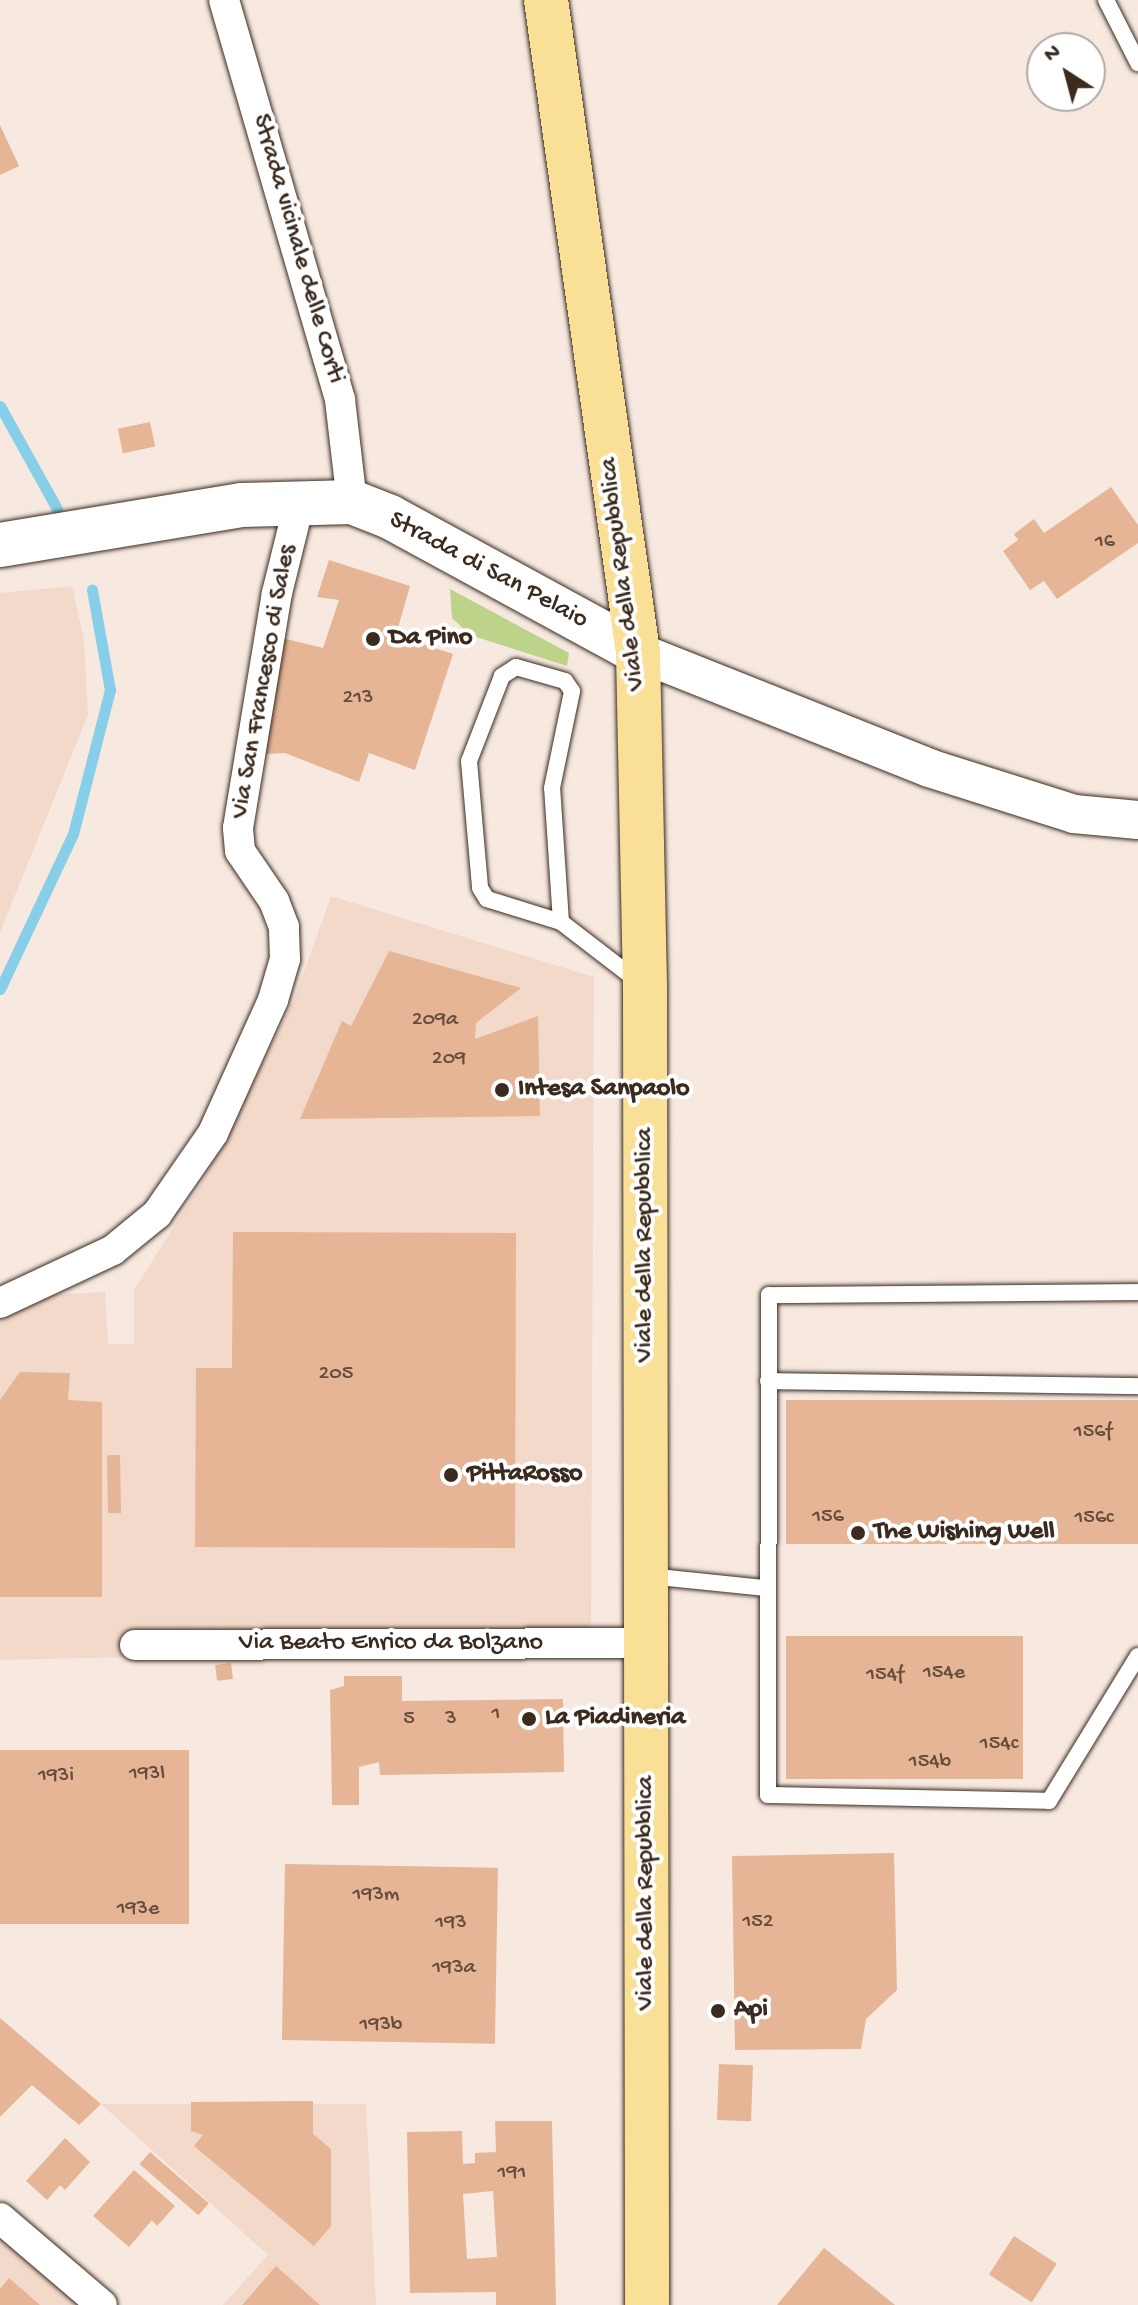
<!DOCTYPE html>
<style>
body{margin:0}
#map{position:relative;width:1138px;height:2305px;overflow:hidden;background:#f7e9e0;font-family:"Gochi Hand",sans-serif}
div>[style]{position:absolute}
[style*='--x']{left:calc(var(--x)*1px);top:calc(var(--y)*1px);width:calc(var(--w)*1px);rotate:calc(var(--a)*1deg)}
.built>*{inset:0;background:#f2d9ca}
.green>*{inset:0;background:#bcd389}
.stream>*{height:11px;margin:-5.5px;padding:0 5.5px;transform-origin:5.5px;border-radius:5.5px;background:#87cfe8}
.building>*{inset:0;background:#e5b596;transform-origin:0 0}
.roads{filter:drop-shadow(0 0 2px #3b2a1e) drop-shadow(0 0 2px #3b2a1e)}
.service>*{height:16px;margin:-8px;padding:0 8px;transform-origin:8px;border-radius:8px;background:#fff}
.minor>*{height:30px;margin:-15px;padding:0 15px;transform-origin:15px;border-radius:15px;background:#fff}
.tertiary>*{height:38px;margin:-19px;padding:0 19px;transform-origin:19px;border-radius:19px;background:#fff}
.secondary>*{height:44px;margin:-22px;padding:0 22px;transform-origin:22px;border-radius:22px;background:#fff}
.primary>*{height:44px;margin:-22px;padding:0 22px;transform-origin:22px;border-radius:22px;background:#fadf96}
.dots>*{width:22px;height:22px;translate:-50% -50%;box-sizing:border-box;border:4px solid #fff;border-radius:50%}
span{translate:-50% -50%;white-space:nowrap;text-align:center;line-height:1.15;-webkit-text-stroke:8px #fff;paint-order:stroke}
.number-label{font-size:22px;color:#664d3c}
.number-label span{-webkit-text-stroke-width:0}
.street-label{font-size:26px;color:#3b2a1e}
.poi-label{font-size:26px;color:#3b2a1e;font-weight:700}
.left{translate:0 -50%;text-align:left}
.north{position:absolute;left:1026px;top:32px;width:80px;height:80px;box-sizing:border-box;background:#fff;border:2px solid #b1aaa5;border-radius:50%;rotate:324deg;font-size:22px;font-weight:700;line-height:32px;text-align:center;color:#3b2a1e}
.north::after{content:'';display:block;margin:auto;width:28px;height:36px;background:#3b2a1e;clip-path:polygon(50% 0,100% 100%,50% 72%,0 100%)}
</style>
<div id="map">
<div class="built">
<i style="clip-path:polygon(72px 586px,84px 640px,88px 715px,0 932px,0 593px)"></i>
<i style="clip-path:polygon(331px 896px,594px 977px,591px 1633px,132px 1628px,131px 1657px,0 1660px,0 1319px,48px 1295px,105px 1292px,108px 1344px,134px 1344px,134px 1290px,202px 1182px,294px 1000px)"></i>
<i style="clip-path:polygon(101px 2104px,366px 2104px,376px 2305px,223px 2305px,268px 2255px)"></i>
<i style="clip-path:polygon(0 2235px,80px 2305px,0 2305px)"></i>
</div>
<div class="green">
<i style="clip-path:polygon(450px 589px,569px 653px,567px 666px,470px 635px,452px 618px)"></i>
</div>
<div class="stream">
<i style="--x:0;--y:406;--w:118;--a:61"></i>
<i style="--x:0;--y:989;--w:171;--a:-64.8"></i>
<i style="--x:73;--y:834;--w:149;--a:-75.6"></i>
<i style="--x:110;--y:690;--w:102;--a:-100.2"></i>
</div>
<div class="building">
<i style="clip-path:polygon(0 125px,19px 166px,0 175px)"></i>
<i style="left:150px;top:422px;width:25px;height:33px;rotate:78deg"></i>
<i style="clip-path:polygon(1111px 487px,1138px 525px,1138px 543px,1057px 599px,1044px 581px,1030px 590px,1003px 551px,1018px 540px,1014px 534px,1034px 519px,1044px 533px)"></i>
<i style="clip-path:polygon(329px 560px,410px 586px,396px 635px,453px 654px,415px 770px,369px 753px,359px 782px,285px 753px,266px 754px,282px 638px,323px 648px,339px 600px,317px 597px)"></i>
<i style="clip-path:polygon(389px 951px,521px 988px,476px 1023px,475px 1039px,538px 1016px,540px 1116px,300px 1119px,342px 1021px,351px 1026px)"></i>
<i style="clip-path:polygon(233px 1232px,516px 1233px,515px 1548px,195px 1547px,196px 1368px,232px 1368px)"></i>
<i style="clip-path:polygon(20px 1372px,70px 1373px,68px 1400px,102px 1402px,102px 1597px,0 1597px,0 1400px)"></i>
<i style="left:786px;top:1400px;width:352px;height:144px"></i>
<i style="left:120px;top:1455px;width:58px;height:13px;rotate:89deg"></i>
<i style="left:1023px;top:1636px;width:143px;height:237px;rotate:90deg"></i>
<i style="left:231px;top:1663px;width:16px;height:16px;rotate:83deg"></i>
<i style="clip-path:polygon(344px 1676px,402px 1676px,402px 1701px,563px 1699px,564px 1772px,380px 1775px,379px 1762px,359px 1767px,359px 1805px,332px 1805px,330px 1690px,344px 1686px)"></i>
<i style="left:189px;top:1750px;width:174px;height:189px;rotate:90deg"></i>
<i style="clip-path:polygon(894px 1853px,897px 1990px,866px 2019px,861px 2049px,735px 2050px,732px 1856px)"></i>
<i style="left:285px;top:1864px;width:213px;height:176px;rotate:1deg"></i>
<i style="clip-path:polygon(0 2018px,101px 2104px,79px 2125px,32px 2085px,0 2117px)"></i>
<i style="left:719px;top:2064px;width:34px;height:56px;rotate:2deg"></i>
<i style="clip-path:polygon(313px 2101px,313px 2134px,331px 2149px,331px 2226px,314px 2246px,194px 2146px,203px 2135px,191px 2131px,191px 2102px)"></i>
<i style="clip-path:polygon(evenodd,495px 2121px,552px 2121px,556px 2305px,496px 2305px,496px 2292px,410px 2293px,407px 2132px,462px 2131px,463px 2164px,475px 2163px,475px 2153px,496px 2152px,495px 2121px,493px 2191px,497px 2257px,467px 2259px,463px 2194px,493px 2191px)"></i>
<i style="clip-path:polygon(65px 2138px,90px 2162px,65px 2190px,60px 2185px,47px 2200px,26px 2181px)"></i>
<i style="left:150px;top:2152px;width:78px;height:16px;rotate:41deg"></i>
<i style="clip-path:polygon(134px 2170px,175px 2206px,157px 2226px,152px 2220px,129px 2247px,93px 2216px)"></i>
<i style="left:1014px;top:2236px;width:51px;height:46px;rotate:33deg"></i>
<i style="clip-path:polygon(824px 2248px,895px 2305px,777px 2305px)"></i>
<i style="clip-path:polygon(276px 2266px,320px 2305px,242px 2305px)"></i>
<i style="clip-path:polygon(9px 2278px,40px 2305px,0 2305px,0 2289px)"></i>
</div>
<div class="roads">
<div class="service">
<i style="--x:1106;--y:0;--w:71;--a:63.1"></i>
<i style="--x:561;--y:922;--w:134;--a:-93.8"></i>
<i style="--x:552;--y:788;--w:99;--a:-78.3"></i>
<i style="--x:572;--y:691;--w:12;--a:-125"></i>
<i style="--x:565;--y:681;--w:51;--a:-164.1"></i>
<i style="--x:516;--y:667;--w:17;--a:147"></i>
<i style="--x:502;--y:676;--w:91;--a:111.2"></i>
<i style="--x:469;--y:761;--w:127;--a:85"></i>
<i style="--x:480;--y:888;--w:13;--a:58"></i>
<i style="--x:487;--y:899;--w:77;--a:17.3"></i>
<i style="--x:561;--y:922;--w:98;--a:37.6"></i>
<i style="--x:1138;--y:1292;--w:369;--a:179.5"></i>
<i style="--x:769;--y:1295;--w:500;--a:90.11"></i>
<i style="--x:768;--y:1795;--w:281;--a:1.2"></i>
<i style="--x:1049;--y:1801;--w:170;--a:-58.5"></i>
<i style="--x:768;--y:1381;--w:370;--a:0.8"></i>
<i style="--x:649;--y:1576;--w:117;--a:5.9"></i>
</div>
<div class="minor">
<i style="--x:224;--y:0;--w:416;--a:73.8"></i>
<i style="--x:340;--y:400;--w:103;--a:83.3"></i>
<i style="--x:0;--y:1303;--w:125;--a:-25.1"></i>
<i style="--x:113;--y:1250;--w:57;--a:-39.3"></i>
<i style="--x:157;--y:1214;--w:98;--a:-55.3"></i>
<i style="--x:213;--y:1133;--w:146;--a:-65.7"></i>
<i style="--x:273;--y:1000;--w:43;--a:-73.7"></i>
<i style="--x:285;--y:959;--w:32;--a:-92"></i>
<i style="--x:284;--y:927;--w:28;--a:-111"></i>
<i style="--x:274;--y:901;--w:60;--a:-124.2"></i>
<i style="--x:240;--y:851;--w:23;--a:-95"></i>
<i style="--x:238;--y:828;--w:238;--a:-80.6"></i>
<i style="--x:277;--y:593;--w:96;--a:-76.1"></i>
<i style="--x:135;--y:1645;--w:513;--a:-0.22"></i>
<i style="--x:0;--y:2218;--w:134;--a:40.5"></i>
</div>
<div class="tertiary">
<i style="--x:638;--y:652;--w:313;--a:21.7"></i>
<i style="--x:929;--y:768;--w:152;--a:17.6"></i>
<i style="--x:1074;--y:814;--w:64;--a:5.4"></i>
</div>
<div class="secondary">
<i style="--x:0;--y:545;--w:245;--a:-9.4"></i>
<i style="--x:242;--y:505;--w:110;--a:-1.6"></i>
<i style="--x:352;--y:502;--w:41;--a:21.5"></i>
<i style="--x:390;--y:517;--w:282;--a:28.6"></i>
</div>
<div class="primary">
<i style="--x:546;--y:0;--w:658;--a:81.97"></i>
<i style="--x:638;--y:652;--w:335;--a:88.8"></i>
<i style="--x:645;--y:987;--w:1318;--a:89.91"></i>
</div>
</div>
<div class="dots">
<i style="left:373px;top:639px;background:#3b2a1e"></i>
<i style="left:502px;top:1090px;background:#3b2a1e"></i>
<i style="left:451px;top:1475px;background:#3b2a1e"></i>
<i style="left:858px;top:1533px;background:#3b2a1e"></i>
<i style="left:529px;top:1719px;background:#3b2a1e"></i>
<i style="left:718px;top:2011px;background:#3b2a1e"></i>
</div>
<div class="number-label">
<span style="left:1105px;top:543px">16</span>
<span style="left:358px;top:699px">213</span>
<span style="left:435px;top:1021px">209a</span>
<span style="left:449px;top:1060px">209</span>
<span style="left:336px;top:1375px">205</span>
<span style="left:1093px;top:1433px">156f</span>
<span style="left:828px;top:1518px">156</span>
<span style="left:1094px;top:1519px">156c</span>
<span style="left:944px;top:1674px">154e</span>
<span style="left:885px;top:1676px">154f</span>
<span style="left:496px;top:1715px">1</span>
<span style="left:409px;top:1720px">5</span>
<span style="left:451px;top:1720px">3</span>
<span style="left:999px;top:1745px">154c</span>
<span style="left:930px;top:1763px">154b</span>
<span style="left:147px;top:1775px">193l</span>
<span style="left:56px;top:1777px">193i</span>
<span style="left:376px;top:1896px">193m</span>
<span style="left:138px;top:1910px">193e</span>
<span style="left:758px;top:1923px">152</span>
<span style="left:451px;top:1924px">193</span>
<span style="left:454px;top:1969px">193a</span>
<span style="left:381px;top:2026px">193b</span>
<span style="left:512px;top:2174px">191</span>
</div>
<div class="street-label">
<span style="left:297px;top:249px;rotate:74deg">Strada vicinale delle Corti</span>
<span style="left:488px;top:571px;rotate:28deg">Strada di San Pelaio</span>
<span style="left:624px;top:574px;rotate:-97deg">Viale della Repubblica</span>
<span style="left:265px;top:682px;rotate:-80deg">Via San Francesco di Sales</span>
<span style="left:646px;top:1245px;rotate:-90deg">Viale della Repubblica</span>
<span style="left:391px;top:1644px">Via Beato Enrico da Bolzano</span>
<span style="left:647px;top:1893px;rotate:-90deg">Viale della Repubblica</span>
</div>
<div class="poi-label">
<span class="left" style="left:389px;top:639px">Da Pino</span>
<span class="left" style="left:518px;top:1090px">Intesa Sanpaolo</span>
<span class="left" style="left:467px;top:1475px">PittaRosso</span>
<span class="left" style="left:874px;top:1533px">The Wishing Well</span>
<span class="left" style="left:545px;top:1719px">La Piadineria</span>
<span class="left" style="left:734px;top:2011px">Api</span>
</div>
<div class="north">N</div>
</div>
